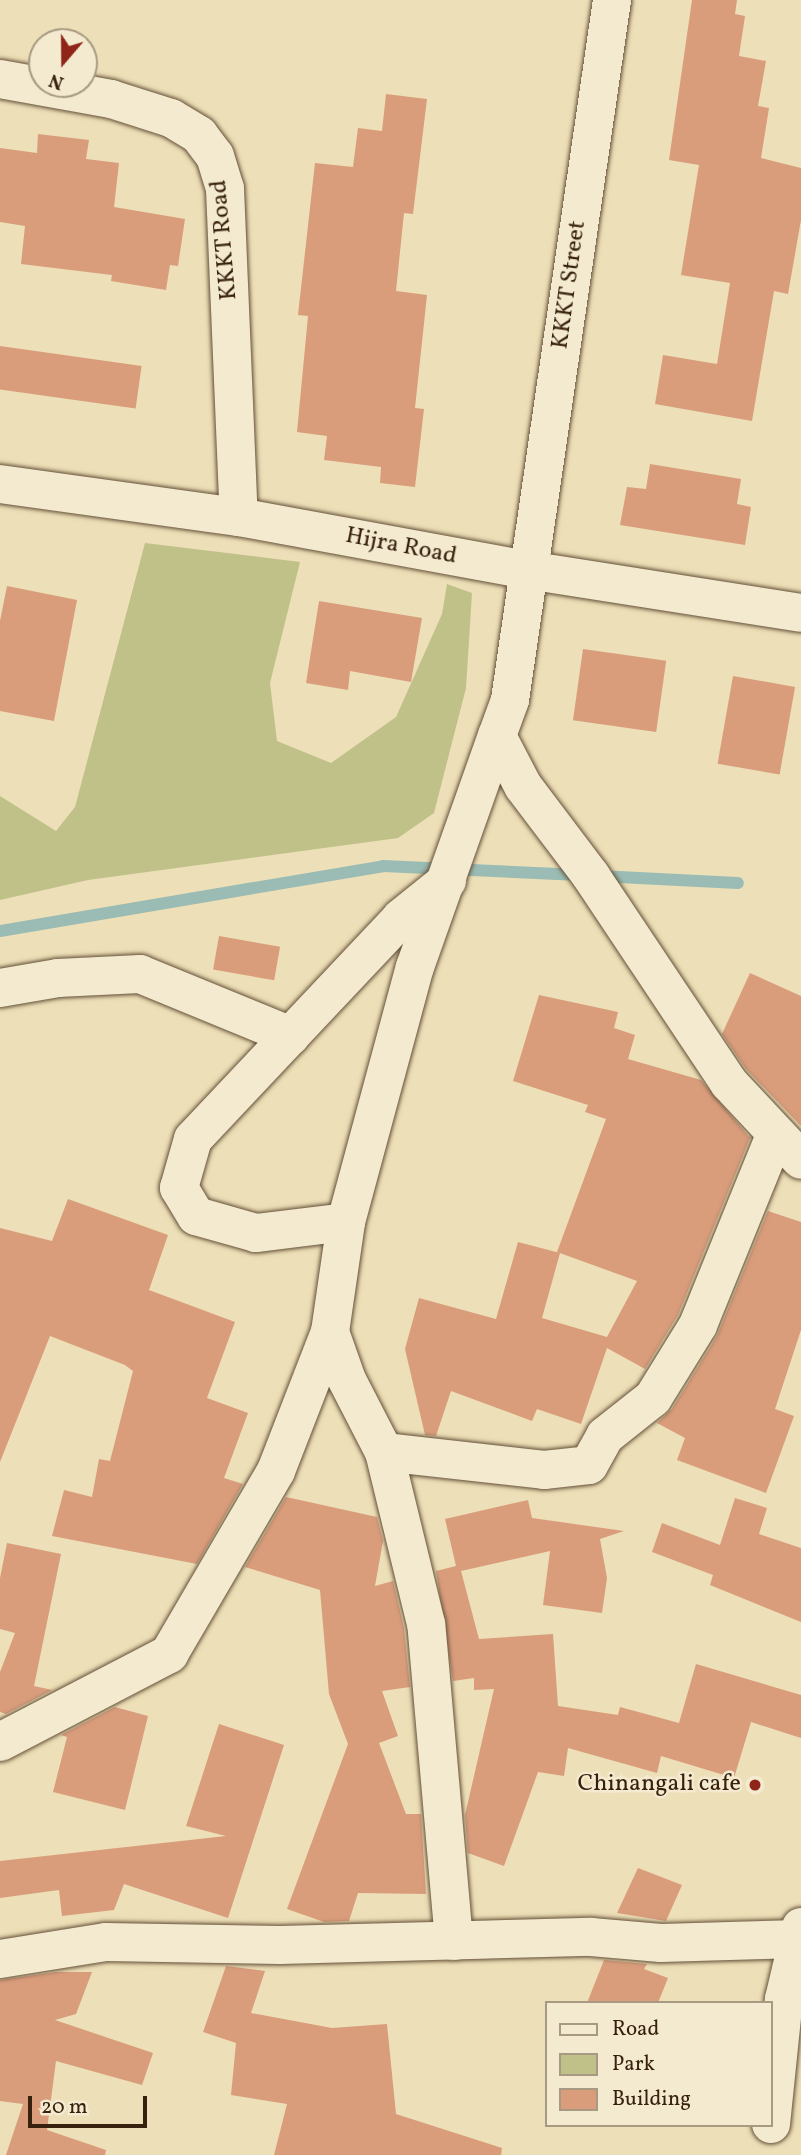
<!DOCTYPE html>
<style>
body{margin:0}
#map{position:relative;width:801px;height:2155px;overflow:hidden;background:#eddfb7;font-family:Vollkorn,serif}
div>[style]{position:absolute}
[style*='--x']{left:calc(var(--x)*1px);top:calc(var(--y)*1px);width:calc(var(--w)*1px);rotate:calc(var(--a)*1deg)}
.green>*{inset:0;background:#c0c089}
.stream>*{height:12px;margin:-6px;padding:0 6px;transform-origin:6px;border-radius:6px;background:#9abcb4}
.building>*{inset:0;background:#d99d7c;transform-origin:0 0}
.roads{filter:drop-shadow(0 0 2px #645038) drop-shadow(0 0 2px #645038)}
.street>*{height:38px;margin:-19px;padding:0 19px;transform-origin:19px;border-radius:19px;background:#f3ead0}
.dots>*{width:19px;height:19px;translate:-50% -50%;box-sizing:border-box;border:4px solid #f3ead0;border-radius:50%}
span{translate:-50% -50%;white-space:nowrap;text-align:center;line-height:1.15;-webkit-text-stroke:5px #f3ead0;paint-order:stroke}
.street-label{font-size:24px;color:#37200d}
.poi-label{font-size:24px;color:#37200d}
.right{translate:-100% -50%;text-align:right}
.legend{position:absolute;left:545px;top:2001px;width:228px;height:126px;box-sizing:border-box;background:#f3ead0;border:2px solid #a89982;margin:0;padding:9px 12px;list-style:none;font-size:21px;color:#37200d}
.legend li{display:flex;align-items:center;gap:14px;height:35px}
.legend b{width:35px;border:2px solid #a89982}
.north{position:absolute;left:28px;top:28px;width:70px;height:70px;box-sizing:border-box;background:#f3ead0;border:2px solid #a89982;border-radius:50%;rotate:200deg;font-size:19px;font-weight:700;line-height:28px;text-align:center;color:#37200d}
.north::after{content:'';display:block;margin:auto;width:24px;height:32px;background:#8f2418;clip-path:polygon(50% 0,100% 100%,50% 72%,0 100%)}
.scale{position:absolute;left:28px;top:2096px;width:119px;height:32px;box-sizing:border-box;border:4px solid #37200d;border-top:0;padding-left:9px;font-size:21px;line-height:24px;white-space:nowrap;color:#37200d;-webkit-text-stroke:5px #f3ead0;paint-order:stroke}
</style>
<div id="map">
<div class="green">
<i style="clip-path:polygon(145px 543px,300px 562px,270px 683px,277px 741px,331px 763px,396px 717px,442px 614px,447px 584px,472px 593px,466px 688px,434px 813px,398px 838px,88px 880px,0 900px,0 796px,56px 831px,75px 807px)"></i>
</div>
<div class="stream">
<i style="--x:599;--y:876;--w:139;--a:2.9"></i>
<i style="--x:0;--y:931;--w:388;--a:-9.6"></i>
<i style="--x:383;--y:866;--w:197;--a:2.6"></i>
</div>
<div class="building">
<i style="clip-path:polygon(692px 0,737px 0,735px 14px,745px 16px,739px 56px,766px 61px,758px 106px,769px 108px,761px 158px,801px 168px,801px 220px,788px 294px,774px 291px,752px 421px,655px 404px,663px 355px,717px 364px,730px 283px,681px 275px,699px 165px,669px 160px)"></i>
<i style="clip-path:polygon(386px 94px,427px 99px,413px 214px,404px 213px,396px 291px,427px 295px,415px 408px,424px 409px,415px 487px,380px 483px,381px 467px,324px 460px,327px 436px,297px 432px,308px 316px,298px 315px,315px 163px,353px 167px,358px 128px,382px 131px)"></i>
<i style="clip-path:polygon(38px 134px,89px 140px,86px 159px,119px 163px,114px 207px,185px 219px,178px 266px,170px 265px,166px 290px,111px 281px,112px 275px,21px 264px,25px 226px,0 222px,0 148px,37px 153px)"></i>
<i style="left:0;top:346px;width:143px;height:43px;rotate:8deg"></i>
<i style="clip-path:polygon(650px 464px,741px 479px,737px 504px,751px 507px,745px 545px,620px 525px,627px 487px,646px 489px)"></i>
<i style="clip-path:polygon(7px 586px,77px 600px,54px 721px,0 711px,0 621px)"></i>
<i style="clip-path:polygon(319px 601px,422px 618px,411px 682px,350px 671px,348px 690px,306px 683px)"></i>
<i style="left:583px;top:649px;width:84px;height:72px;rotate:8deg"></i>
<i style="left:733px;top:676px;width:63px;height:89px;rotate:10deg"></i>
<i style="left:219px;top:936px;width:62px;height:34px;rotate:10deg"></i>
<i style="clip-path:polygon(750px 973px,801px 996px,801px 1126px,746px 1069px,722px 1034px)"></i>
<i style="clip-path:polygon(539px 995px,618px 1012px,614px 1028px,635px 1035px,628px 1059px,701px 1080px,750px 1138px,678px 1315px,645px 1369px,607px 1348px,581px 1424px,537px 1409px,532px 1421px,451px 1391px,436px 1436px,425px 1435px,405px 1349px,419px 1298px,496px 1319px,518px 1242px,560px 1253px,542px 1318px,607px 1337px,637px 1281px,557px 1252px,606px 1119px,585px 1112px,588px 1105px,513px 1081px)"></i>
<i style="clip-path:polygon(68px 1199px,168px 1235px,149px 1290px,235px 1322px,207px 1398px,248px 1413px,224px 1478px,243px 1484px,197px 1564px,52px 1536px,64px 1490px,92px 1497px,99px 1459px,110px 1461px,133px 1371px,125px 1365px,50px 1336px,0 1462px,0 1228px,52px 1241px)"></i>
<i style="clip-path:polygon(768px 1211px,801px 1222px,801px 1330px,775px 1409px,794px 1416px,766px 1493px,677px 1460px,685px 1438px,657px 1423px,672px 1409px,717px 1336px)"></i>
<i style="clip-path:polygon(286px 1497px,377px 1517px,383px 1541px,375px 1586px,393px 1581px,404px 1628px,410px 1687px,382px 1691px,398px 1736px,379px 1743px,406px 1814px,421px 1814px,426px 1894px,358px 1893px,349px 1921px,324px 1922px,287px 1909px,348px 1744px,329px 1694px,320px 1590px,245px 1567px)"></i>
<i style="clip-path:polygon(735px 1498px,767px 1508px,759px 1534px,801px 1548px,801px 1622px,710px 1585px,713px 1575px,652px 1552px,662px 1523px,720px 1545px)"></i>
<i style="clip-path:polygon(528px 1500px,532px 1518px,624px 1531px,600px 1539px,607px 1578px,602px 1613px,543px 1605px,550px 1551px,461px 1571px,479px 1639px,553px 1634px,558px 1706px,618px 1715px,620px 1707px,679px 1723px,696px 1664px,801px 1695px,801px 1738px,751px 1722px,734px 1778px,661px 1756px,657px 1773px,568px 1748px,564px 1776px,538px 1772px,504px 1866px,468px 1853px,465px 1815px,494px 1689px,474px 1690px,474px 1678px,453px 1681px,436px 1571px,456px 1566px,445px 1519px)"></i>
<i style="clip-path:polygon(7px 1543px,61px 1554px,34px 1686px,52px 1690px,6px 1714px,0 1712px,0 1672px,15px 1633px,0 1629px,0 1578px)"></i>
<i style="clip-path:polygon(115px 1707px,148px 1716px,125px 1810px,53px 1792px,67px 1737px,61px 1735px)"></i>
<i style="clip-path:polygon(219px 1724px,284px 1745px,228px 1918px,124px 1884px,114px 1910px,62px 1916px,59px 1890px,0 1898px,0 1861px,226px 1836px,186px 1826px)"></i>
<i style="clip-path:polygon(638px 1868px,682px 1885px,666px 1921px,617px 1913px)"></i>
<i style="clip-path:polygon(604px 1960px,647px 1964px,644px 1969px,668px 1978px,658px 2003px,587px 2003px)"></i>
<i style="clip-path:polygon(226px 1966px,265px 1971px,251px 2013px,332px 2028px,387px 2024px,396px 2114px,502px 2148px,501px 2155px,274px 2155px,287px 2104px,231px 2095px,236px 2043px,203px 2032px)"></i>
<i style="clip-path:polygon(56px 1972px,92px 1972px,76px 2014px,55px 2020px,153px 2053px,142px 2085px,56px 2061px,47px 2130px,106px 2150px,105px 2155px,6px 2155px,23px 2104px,0 2101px,0 1980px)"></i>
</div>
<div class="roads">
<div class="street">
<i style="--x:612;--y:0;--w:707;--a:98.29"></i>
<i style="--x:510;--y:700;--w:38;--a:110"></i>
<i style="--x:497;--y:736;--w:56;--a:62.5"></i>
<i style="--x:523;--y:786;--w:113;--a:52.9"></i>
<i style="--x:591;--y:876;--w:249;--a:56.3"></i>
<i style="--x:729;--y:1083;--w:105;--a:46.9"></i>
<i style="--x:0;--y:79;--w:113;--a:10.2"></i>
<i style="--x:111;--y:99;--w:63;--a:17.6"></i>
<i style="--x:171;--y:118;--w:33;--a:31"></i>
<i style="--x:199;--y:135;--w:26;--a:53"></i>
<i style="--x:215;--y:156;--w:34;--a:73"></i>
<i style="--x:225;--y:189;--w:328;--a:87.6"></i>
<i style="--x:0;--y:484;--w:241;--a:7.9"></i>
<i style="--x:239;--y:517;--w:293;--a:10.4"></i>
<i style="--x:527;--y:570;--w:277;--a:8.9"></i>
<i style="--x:0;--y:988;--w:59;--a:-9.8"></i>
<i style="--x:58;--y:978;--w:82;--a:-2.8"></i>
<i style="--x:140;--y:974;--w:163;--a:22.3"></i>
<i style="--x:346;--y:1222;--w:91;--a:173"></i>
<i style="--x:256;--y:1233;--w:62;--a:-164.2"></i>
<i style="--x:196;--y:1216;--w:33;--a:-121"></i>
<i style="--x:179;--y:1188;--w:51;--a:-74.1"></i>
<i style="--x:193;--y:1139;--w:303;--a:-46.7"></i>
<i style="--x:401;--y:918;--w:59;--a:-38.8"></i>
<i style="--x:384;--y:1452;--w:161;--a:6.4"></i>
<i style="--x:544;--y:1470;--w:45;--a:-6.3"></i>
<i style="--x:589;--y:1465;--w:33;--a:-61"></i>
<i style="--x:605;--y:1436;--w:61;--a:-38.4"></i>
<i style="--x:653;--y:1398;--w:86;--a:-58.3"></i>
<i style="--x:698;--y:1325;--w:205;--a:-67.9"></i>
<i style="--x:0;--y:1742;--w:191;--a:-27.5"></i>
<i style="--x:169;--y:1654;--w:212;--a:-59.7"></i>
<i style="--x:276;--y:1471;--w:149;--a:-68.8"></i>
<i style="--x:454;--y:1941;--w:318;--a:-95"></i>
<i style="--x:426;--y:1624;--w:177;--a:-103.7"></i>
<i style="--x:384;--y:1452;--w:81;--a:-117.2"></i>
<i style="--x:347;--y:1380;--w:51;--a:-109.5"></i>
<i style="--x:330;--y:1332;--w:111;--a:-81.7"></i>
<i style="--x:346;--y:1222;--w:264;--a:-74.9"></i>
<i style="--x:415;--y:967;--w:245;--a:-70.5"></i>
<i style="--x:0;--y:1959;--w:107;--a:-9.1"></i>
<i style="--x:106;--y:1942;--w:174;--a:1"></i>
<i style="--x:280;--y:1945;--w:311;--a:-1.5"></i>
<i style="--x:591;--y:1937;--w:70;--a:4.9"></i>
<i style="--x:661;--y:1943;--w:137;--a:-1.7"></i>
<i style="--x:771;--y:2124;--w:126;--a:-84.1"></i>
<i style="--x:784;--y:1999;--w:74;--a:-76.7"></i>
</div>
</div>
<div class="dots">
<i style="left:755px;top:1785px;background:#8f2418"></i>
</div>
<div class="street-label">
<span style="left:225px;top:240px;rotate:-95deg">KKKT Road</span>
<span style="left:570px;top:285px;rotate:-82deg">KKKT Street</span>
<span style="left:401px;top:547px;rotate:11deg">Hijra Road</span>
</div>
<div class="poi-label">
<span class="right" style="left:741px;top:1785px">Chinangali cafe</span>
</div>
<ul class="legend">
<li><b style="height:9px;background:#f3ead0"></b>Road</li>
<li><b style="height:19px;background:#c0c089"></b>Park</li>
<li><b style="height:19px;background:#d99d7c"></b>Building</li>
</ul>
<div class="north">N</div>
<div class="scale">20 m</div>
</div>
